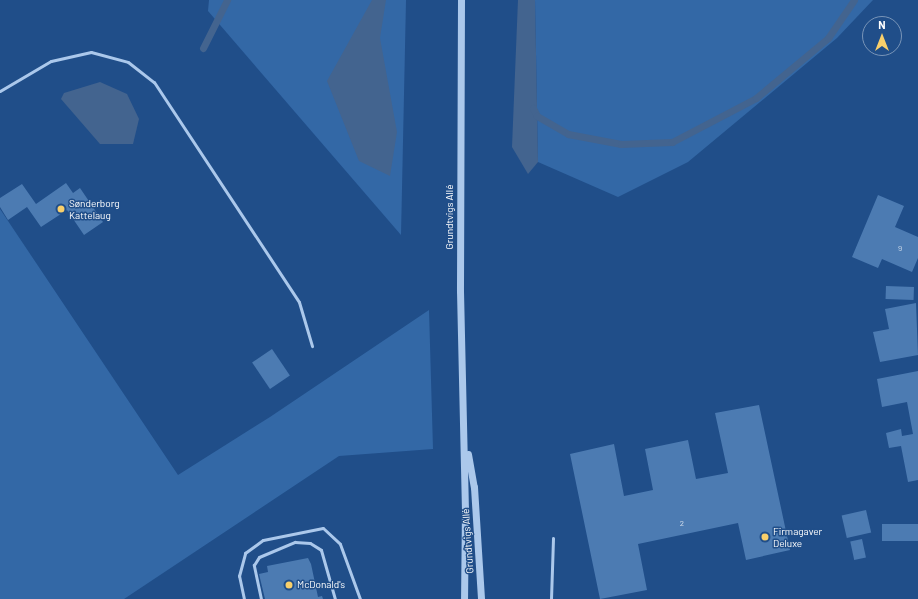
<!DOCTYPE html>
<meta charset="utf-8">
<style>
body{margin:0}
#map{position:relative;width:918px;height:599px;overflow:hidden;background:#204e89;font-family:Barlow,sans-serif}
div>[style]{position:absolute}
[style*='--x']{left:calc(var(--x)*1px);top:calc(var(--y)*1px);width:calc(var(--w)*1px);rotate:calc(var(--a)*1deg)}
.green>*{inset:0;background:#3368a6}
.water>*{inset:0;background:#43648f}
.stream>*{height:7px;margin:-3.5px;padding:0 3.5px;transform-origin:3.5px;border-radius:3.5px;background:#43648f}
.building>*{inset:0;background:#4c7bb2;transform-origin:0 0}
.service>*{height:3px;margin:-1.5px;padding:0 1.5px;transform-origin:1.5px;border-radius:1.5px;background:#abc8eb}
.tertiary>*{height:7px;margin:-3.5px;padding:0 3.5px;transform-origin:3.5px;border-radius:3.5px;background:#abc8eb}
.dots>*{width:11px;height:11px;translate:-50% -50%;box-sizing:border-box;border:2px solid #204e89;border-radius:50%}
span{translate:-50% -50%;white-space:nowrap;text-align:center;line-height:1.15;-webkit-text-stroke:3px #204e89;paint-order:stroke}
.number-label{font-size:8px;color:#d2deec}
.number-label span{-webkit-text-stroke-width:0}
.poi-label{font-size:10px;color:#fff}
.left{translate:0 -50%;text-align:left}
.street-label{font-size:10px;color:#fff}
.north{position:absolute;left:862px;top:16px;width:40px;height:40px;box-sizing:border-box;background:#204e89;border:1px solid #7995b8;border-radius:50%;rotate:0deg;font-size:11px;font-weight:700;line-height:16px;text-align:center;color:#fff}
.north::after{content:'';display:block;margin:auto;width:14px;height:18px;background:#f8cf6b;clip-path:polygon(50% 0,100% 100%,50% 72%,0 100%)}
</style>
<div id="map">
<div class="green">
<i style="clip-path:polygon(209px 0,406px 0,401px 235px,208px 11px)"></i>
<i style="clip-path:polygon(535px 0,873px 0,837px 38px,688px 162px,618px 197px,538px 162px)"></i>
<i style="clip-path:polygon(0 209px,178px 475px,270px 417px,429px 310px,433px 449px,339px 456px,124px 599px,0 599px)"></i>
</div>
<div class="water">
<i style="clip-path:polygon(372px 0,386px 0,380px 38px,397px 132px,390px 176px,359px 161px,327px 81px)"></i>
<i style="clip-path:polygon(518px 0,535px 0,538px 162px,528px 174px,512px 147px)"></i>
<i style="clip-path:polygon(100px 82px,127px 94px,139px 119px,133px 144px,100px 144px,61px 99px,64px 93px)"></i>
</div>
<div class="stream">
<i style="--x:203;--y:48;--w:54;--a:-63.4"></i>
<i style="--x:533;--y:108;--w:9;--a:63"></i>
<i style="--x:537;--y:116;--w:36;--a:30"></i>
<i style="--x:568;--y:134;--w:54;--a:10.7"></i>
<i style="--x:621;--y:144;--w:51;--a:-2.2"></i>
<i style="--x:672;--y:142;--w:95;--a:-27.6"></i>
<i style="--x:756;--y:98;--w:94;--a:-39.8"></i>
<i style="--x:828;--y:38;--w:46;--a:-55.6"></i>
</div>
<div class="building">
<i style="clip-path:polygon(66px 183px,73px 193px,80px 188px,103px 222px,84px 235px,67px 210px,41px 227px,27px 207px,8px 220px,0 207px,0 198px,22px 184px,36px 204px)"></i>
<i style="clip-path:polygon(878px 195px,904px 206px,895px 227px,918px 237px,918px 258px,912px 272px,882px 259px,878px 268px,852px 257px)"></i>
<i style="left:886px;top:286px;width:28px;height:13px;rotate:2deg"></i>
<i style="clip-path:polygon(916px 303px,918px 355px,880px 362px,873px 332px,889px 329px,885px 309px)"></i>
<i style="left:272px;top:349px;width:32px;height:24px;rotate:56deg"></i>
<i style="clip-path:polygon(918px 371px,918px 480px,908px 482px,901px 446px,889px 448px,886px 433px,901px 429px,902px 436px,913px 434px,907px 402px,882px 407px,877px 379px)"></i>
<i style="clip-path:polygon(759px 405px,790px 550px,746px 560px,738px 523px,638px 544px,647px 590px,600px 599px,570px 454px,614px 444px,624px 496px,653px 490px,645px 449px,688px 440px,696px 479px,728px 473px,715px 413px)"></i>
<i style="left:866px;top:510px;width:23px;height:25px;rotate:77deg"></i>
<i style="left:918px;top:524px;width:17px;height:36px;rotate:90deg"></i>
<i style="left:862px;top:539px;width:19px;height:12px;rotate:78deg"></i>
<i style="clip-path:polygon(308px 558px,311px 564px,318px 597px,322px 596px,323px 599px,265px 599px,259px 574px,268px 572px,267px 566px)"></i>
</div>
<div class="service">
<i style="--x:0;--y:91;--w:59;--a:-30.5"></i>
<i style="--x:51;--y:61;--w:41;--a:-12.7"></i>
<i style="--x:91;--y:52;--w:38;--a:15"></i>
<i style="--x:128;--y:62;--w:33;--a:38"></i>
<i style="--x:154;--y:82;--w:263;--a:56.6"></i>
<i style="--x:299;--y:302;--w:46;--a:73.5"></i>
<i style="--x:244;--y:599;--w:24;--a:-102"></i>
<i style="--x:239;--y:576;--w:24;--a:-75"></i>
<i style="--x:245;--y:553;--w:22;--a:-36"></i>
<i style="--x:263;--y:540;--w:61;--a:-11.3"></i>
<i style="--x:323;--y:528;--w:23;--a:43"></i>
<i style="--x:340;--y:544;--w:59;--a:70"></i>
<i style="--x:261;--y:599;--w:35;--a:-102"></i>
<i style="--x:254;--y:565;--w:9;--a:-58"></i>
<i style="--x:259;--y:557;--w:39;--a:-23"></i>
<i style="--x:295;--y:542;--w:15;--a:4"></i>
<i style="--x:310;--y:543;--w:13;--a:32"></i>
<i style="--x:321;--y:550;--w:51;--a:74.1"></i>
<i style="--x:551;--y:599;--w:61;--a:-88.1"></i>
</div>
<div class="tertiary">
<i style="--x:461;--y:0;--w:291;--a:90.2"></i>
<i style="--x:460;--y:291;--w:217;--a:88.7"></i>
<i style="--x:465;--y:508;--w:91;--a:90.6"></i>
<i style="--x:468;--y:454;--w:34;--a:80"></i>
<i style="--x:474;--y:487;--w:112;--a:86.4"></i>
</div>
<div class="dots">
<i style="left:61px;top:209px;background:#f8cf6b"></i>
<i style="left:765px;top:537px;background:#f8cf6b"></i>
<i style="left:289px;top:585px;background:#f8cf6b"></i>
</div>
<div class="number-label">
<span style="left:900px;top:249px">9</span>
<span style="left:682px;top:524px">2</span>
</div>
<div class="poi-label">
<span class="left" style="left:69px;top:209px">Sønderborg<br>Kattelaug</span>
<span class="left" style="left:773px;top:537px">Firmagaver<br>Deluxe</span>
<span class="left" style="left:297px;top:585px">McDonald's</span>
</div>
<div class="street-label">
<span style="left:450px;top:217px;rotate:-90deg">Grundtvigs Allé</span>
<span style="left:468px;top:541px;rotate:-94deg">Grundtvigs Allé</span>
</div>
<div class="north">N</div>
</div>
